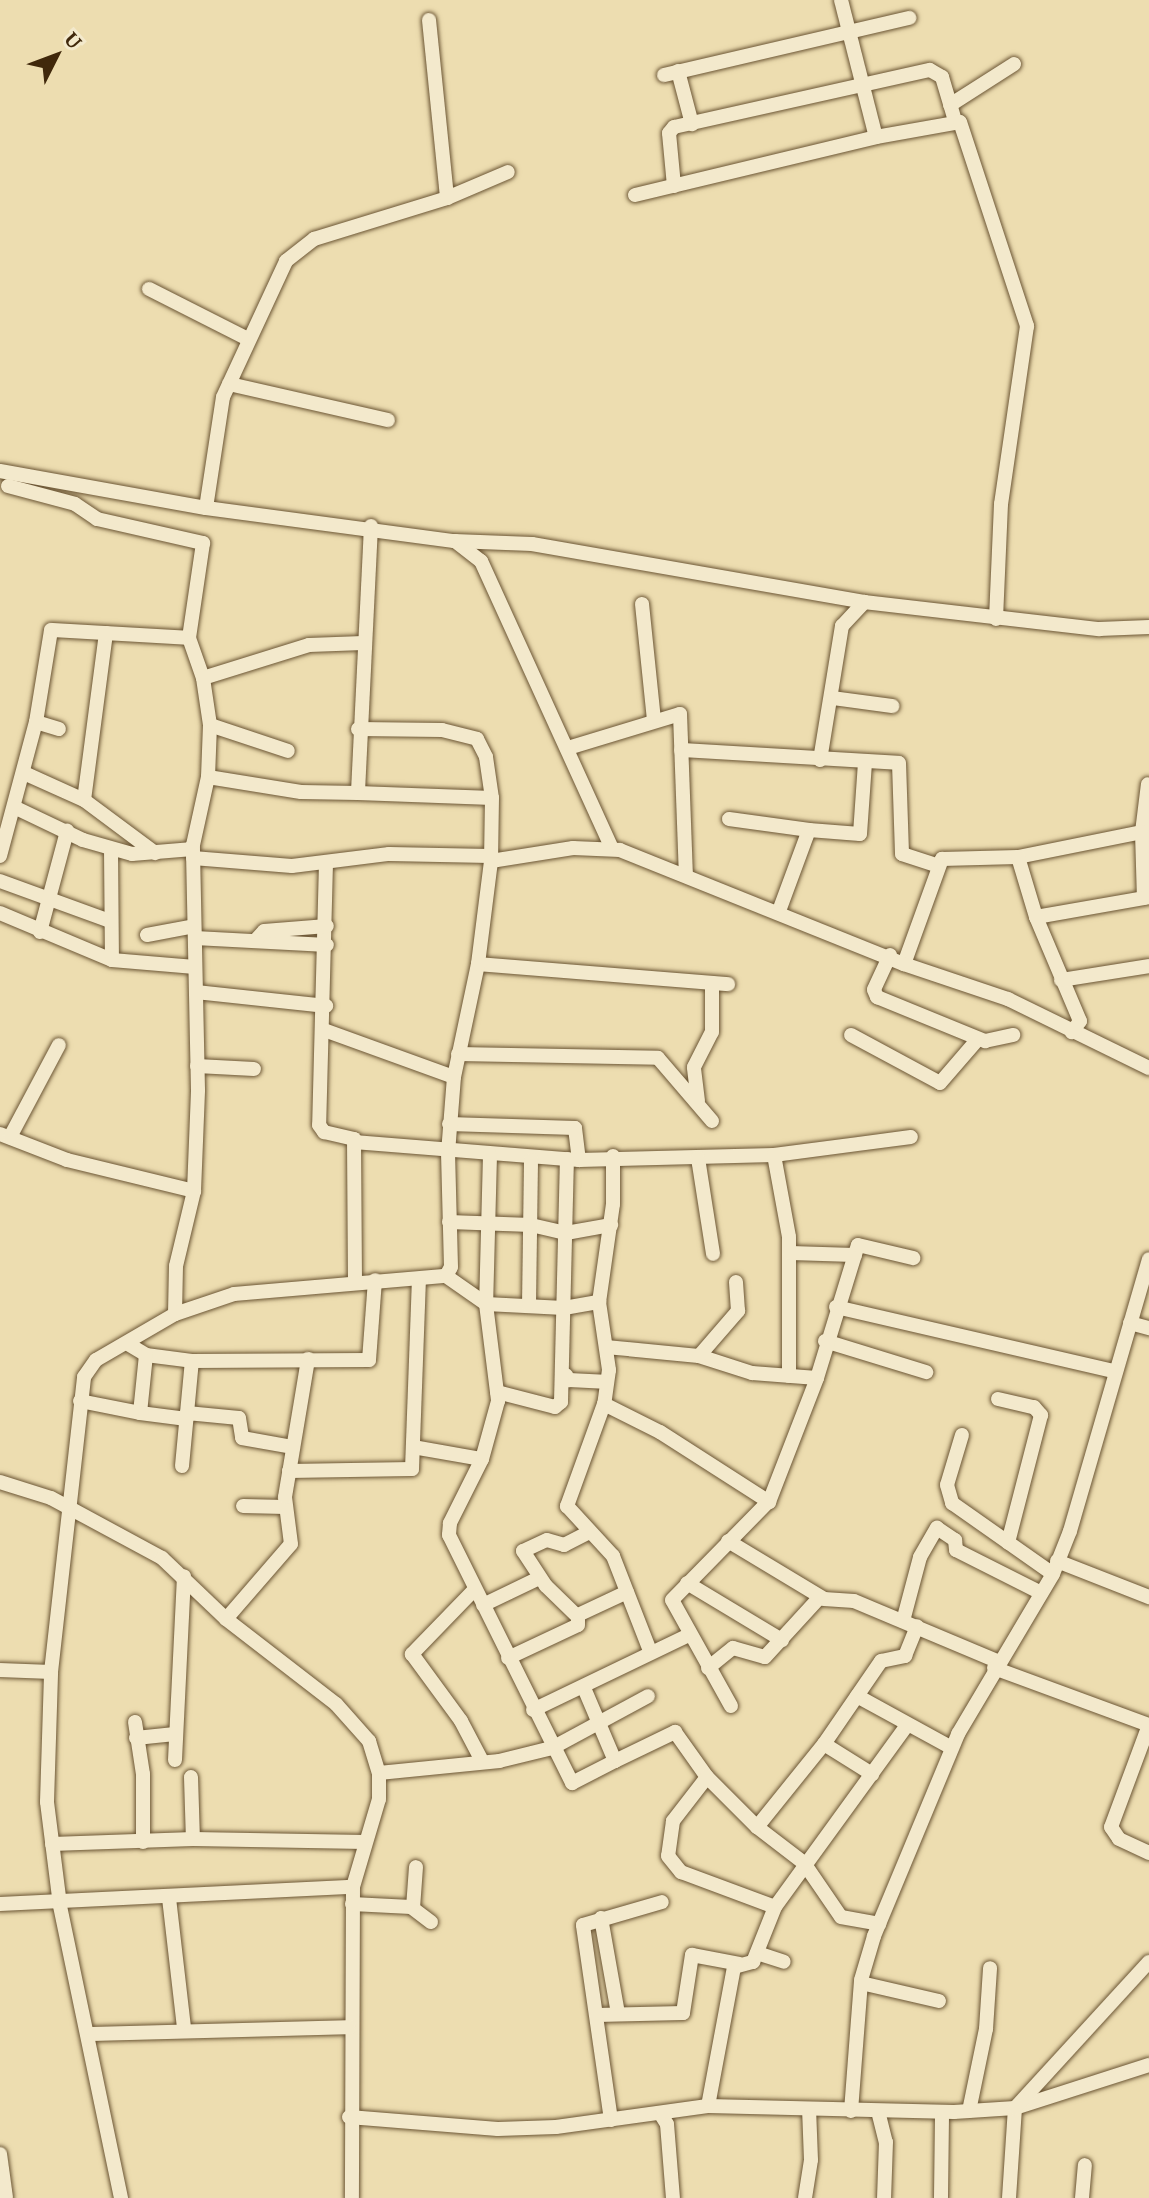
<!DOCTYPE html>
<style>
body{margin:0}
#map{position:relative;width:1149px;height:2198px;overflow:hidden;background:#edddb0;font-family:"Gentium Book Plus",serif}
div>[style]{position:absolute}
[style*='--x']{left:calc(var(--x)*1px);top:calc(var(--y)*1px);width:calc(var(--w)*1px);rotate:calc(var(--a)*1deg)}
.roads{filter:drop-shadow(0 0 2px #6b5534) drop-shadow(0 0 2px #6b5534)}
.minor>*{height:14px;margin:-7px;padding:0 7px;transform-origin:7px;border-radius:7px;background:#f3e9cc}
span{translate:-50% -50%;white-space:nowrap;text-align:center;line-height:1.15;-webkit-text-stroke:8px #f3e9cc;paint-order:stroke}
.north{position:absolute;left:16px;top:16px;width:80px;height:80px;-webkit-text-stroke:6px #f3e9cc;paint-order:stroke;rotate:48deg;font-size:22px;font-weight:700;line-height:32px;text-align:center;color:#40280b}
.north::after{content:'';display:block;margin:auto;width:28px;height:36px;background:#40280b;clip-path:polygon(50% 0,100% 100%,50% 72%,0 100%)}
</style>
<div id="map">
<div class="roads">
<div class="minor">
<i style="--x:841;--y:0;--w:141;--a:75.7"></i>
<i style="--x:429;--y:20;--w:179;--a:84.2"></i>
<i style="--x:678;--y:71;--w:55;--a:75.2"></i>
<i style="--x:664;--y:75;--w:252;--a:-13.1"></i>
<i style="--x:950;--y:105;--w:76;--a:-32.6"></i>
<i style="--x:674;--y:186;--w:53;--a:-95.4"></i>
<i style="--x:669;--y:133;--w:8;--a:-50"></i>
<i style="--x:674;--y:127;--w:262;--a:-12.6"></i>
<i style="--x:930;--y:70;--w:14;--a:30"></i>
<i style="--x:942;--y:77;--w:46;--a:73.5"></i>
<i style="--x:635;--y:195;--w:248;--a:-13.5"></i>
<i style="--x:876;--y:137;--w:85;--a:-10.1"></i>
<i style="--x:960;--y:122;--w:215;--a:71.8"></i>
<i style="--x:1027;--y:326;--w:180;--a:98.3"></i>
<i style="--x:1001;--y:504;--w:115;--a:92.5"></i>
<i style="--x:149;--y:289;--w:111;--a:26.8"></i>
<i style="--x:229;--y:384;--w:163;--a:12.8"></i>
<i style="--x:0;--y:471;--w:209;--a:10.2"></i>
<i style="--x:206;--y:508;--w:250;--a:7.6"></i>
<i style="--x:454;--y:541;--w:78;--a:2.2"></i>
<i style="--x:532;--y:544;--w:337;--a:9.9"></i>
<i style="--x:864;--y:602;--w:237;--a:6.6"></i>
<i style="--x:1099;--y:629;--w:50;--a:-2.3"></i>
<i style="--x:8;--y:486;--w:69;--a:15"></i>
<i style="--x:75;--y:504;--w:27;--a:34"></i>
<i style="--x:97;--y:519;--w:109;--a:12.8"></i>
<i style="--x:203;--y:543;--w:96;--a:98.4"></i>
<i style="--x:189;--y:638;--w:42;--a:70.7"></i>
<i style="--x:203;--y:678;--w:111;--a:-17.3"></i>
<i style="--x:309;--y:645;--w:54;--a:-2.1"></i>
<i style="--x:206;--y:508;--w:112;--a:-81.3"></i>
<i style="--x:223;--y:397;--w:150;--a:-65.1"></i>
<i style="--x:286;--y:261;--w:36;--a:-38"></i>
<i style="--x:314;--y:239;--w:139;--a:-17.1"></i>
<i style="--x:447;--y:198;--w:66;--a:-23.1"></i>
<i style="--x:371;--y:526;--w:267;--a:92.8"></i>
<i style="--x:358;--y:793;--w:134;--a:2.1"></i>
<i style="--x:455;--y:541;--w:33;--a:38"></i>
<i style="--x:481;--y:561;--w:316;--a:65.5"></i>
<i style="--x:642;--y:604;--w:117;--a:84.1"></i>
<i style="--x:106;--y:633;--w:168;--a:97.5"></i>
<i style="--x:84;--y:800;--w:89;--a:36.7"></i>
<i style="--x:833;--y:698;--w:60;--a:7.7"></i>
<i style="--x:36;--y:722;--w:24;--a:17"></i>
<i style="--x:210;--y:725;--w:82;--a:18.4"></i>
<i style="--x:358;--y:729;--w:84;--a:0.7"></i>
<i style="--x:442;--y:730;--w:36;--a:14"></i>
<i style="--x:477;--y:739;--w:20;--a:63"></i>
<i style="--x:486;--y:757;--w:41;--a:81.7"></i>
<i style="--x:492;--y:798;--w:63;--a:90.9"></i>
<i style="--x:568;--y:748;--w:117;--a:-16.9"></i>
<i style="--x:680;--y:714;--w:160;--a:87.9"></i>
<i style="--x:681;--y:750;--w:218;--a:3.4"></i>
<i style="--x:899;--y:763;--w:91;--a:88.1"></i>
<i style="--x:902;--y:854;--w:38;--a:18"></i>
<i style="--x:820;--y:760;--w:136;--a:-80.7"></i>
<i style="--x:842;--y:626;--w:33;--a:-47"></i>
<i style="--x:24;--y:773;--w:66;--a:24.2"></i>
<i style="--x:208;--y:777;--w:94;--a:9.2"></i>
<i style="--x:301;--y:792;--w:57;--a:1"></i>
<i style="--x:16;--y:808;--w:74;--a:25.5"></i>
<i style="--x:83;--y:840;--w:51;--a:15.9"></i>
<i style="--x:132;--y:854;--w:61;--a:-4.7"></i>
<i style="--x:729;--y:819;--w:81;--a:7.8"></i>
<i style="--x:1142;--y:832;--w:48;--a:-82.9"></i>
<i style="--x:111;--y:849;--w:111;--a:89.5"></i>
<i style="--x:0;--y:856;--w:139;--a:-75"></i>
<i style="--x:36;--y:722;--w:93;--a:-80.7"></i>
<i style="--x:51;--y:630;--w:138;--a:3.3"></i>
<i style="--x:1018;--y:857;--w:126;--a:-11.4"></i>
<i style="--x:1142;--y:832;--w:66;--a:88.3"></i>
<i style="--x:193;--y:858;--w:99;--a:4.6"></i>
<i style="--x:292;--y:866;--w:98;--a:-7.1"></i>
<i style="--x:389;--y:854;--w:101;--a:1.1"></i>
<i style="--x:326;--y:863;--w:262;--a:91.5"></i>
<i style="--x:319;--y:1125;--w:9;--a:54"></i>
<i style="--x:324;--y:1132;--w:31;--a:13"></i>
<i style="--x:354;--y:1139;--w:141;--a:89.6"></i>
<i style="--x:0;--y:881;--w:117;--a:20"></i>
<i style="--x:779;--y:911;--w:86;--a:-69.7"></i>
<i style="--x:809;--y:830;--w:51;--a:4.5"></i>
<i style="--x:860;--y:834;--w:72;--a:-86"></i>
<i style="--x:0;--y:913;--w:121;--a:22.8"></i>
<i style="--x:112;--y:960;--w:83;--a:4.8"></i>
<i style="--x:1036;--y:917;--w:115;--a:-10"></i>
<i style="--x:40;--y:932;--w:105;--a:-75"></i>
<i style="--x:147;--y:935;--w:48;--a:-10.8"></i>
<i style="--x:195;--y:938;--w:132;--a:3"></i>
<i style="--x:255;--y:941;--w:13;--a:-48"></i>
<i style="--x:264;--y:931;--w:63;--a:-4.5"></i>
<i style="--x:890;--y:955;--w:38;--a:115"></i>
<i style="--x:874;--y:990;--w:8;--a:67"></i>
<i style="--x:877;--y:997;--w:117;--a:22.2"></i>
<i style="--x:985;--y:1041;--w:29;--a:-12"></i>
<i style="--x:478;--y:964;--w:251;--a:4.6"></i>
<i style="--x:904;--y:964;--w:112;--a:-70.1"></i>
<i style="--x:942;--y:859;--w:76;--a:-1.5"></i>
<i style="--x:1018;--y:857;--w:63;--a:73.3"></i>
<i style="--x:1036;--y:917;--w:113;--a:67.1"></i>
<i style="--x:1080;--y:1021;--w:14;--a:126"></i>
<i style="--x:1061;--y:980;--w:89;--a:-9"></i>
<i style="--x:196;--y:992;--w:131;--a:6.1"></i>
<i style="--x:324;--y:1030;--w:138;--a:19.9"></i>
<i style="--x:851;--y:1035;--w:101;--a:28.3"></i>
<i style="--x:940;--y:1083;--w:58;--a:-49.2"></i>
<i style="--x:458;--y:1054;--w:200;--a:1.1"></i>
<i style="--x:658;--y:1058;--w:83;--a:49.4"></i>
<i style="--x:197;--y:1066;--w:57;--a:3"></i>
<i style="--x:698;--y:1101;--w:34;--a:-97"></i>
<i style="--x:694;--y:1067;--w:39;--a:-63"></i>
<i style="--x:712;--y:1032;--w:49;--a:-90"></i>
<i style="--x:449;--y:1124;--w:126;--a:1.8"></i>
<i style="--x:575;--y:1128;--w:32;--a:83"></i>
<i style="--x:0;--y:1134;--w:72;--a:21.2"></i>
<i style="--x:67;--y:1160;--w:131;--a:13.7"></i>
<i style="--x:10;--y:1137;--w:104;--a:-62"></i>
<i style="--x:354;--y:1142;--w:226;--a:4.6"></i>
<i style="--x:579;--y:1160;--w:195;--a:-1.5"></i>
<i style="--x:774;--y:1155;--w:138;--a:-7.5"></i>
<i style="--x:490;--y:1155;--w:149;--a:91.5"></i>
<i style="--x:486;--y:1304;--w:98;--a:82.9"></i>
<i style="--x:498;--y:1401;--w:60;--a:105.4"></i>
<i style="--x:482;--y:1459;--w:72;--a:116.6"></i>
<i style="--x:450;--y:1523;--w:12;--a:95"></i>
<i style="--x:449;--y:1535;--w:277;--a:63.6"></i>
<i style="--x:572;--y:1783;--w:48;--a:-27.1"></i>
<i style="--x:615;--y:1761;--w:79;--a:-113"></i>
<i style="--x:774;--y:1155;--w:83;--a:79.6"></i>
<i style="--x:789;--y:1237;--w:139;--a:90"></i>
<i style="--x:613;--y:1156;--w:48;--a:90"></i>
<i style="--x:613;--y:1204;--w:99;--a:98.1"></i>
<i style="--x:599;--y:1302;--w:69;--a:81.6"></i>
<i style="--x:609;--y:1370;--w:34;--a:98"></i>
<i style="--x:604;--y:1404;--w:109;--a:109.9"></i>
<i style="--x:567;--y:1506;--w:68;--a:47.4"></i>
<i style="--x:613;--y:1556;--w:102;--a:68.7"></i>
<i style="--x:698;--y:1158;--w:97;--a:81.1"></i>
<i style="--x:449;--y:1222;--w:82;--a:2.1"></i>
<i style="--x:531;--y:1225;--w:36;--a:13"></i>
<i style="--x:566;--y:1233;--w:46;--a:-10.1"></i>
<i style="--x:790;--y:1253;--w:65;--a:1.8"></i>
<i style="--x:446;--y:1276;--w:49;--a:35"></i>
<i style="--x:486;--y:1304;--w:78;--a:2.9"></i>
<i style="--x:564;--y:1308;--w:36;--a:-10"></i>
<i style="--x:529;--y:1305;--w:145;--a:-89.2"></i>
<i style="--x:836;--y:1307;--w:284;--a:13"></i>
<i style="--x:175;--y:1314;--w:48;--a:-88.8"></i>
<i style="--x:176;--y:1266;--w:77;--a:-76.5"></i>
<i style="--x:194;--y:1191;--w:101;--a:-87.7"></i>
<i style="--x:198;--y:1090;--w:245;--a:-91.2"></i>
<i style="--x:193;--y:845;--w:70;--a:-77.6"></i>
<i style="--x:208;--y:777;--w:52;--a:-87.8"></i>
<i style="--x:210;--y:725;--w:48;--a:-98.5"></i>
<i style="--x:1130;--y:1323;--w:20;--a:15"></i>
<i style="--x:825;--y:1341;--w:106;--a:17.1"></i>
<i style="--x:128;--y:1344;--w:21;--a:31"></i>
<i style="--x:146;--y:1355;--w:46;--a:7.4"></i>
<i style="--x:192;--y:1361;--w:177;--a:-0.3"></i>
<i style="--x:369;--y:1360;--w:80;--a:-85.7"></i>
<i style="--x:606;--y:1347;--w:93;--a:5.5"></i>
<i style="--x:699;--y:1356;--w:56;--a:17.8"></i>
<i style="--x:752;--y:1373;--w:65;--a:4.4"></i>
<i style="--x:699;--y:1356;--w:60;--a:-49.1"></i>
<i style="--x:738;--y:1311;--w:29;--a:-94"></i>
<i style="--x:566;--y:1375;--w:6;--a:59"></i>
<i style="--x:569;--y:1380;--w:35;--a:3"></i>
<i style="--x:497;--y:1392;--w:60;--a:14.5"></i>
<i style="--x:555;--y:1407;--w:8;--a:-40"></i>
<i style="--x:561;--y:1402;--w:243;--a:-88.6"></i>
<i style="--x:998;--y:1399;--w:37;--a:13"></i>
<i style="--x:1034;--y:1407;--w:11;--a:49"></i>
<i style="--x:1041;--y:1415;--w:132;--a:104.5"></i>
<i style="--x:80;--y:1401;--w:61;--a:11.3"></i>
<i style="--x:140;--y:1413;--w:58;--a:-84.1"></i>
<i style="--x:604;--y:1404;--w:63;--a:26.6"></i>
<i style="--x:660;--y:1432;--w:130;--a:32.7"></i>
<i style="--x:769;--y:1502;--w:133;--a:-68.8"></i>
<i style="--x:817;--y:1378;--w:139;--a:-72.9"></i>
<i style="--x:858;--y:1245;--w:57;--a:13.3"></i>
<i style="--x:140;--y:1413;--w:47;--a:7.3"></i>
<i style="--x:187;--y:1413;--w:52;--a:5.5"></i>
<i style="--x:239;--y:1418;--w:20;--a:81"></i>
<i style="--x:242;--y:1438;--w:52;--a:10"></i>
<i style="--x:962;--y:1435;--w:52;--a:106.7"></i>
<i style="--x:947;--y:1485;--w:19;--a:74"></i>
<i style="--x:952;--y:1503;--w:123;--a:35.1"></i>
<i style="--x:413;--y:1447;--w:70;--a:9.9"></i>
<i style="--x:182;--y:1466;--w:105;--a:-84.6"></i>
<i style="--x:289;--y:1471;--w:123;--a:-0.9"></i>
<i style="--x:412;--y:1469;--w:188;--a:-87.9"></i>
<i style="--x:0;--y:1482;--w:53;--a:17.4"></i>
<i style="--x:51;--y:1498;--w:126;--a:28.4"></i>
<i style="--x:162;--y:1558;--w:88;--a:43.6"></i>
<i style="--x:226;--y:1619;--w:139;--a:37.7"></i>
<i style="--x:336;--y:1704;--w:50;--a:48.3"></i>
<i style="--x:369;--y:1741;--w:34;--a:73"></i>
<i style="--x:379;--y:1773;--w:26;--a:90"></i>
<i style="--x:379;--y:1799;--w:92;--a:106.5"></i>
<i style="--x:353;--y:1887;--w:311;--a:90.2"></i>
<i style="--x:243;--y:1506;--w:42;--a:1.4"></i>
<i style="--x:728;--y:1541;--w:112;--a:31.1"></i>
<i style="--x:824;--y:1599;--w:30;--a:4"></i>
<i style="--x:854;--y:1601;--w:155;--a:22.8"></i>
<i style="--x:1057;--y:1561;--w:99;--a:21.4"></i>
<i style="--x:687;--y:1583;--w:111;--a:31"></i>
<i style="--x:475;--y:1589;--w:91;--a:134.1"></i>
<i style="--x:412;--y:1654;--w:83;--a:53.8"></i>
<i style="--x:461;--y:1721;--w:45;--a:62.3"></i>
<i style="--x:483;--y:1605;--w:62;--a:-25.7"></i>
<i style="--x:577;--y:1616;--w:43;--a:-135.9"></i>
<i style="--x:546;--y:1586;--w:42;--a:-123.3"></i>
<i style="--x:523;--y:1551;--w:26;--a:-25"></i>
<i style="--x:547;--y:1540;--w:18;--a:16"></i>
<i style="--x:564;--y:1545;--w:29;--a:-27"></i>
<i style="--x:226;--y:1619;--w:99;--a:-49.1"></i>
<i style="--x:291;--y:1544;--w:47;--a:-97.3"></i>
<i style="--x:285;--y:1497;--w:140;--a:-80.5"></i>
<i style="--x:903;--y:1621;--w:66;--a:-75.1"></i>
<i style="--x:920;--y:1557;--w:34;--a:-60"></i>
<i style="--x:937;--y:1528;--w:22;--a:34"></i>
<i style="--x:955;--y:1540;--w:10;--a:84"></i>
<i style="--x:956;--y:1550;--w:95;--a:26.8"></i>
<i style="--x:508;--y:1658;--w:77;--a:-25.2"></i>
<i style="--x:578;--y:1625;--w:10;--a:-90"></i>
<i style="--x:578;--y:1615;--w:54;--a:-25.1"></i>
<i style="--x:708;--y:1668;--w:32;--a:-39"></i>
<i style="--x:733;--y:1648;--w:33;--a:16"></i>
<i style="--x:765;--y:1657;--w:81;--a:-47.5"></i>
<i style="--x:994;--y:1668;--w:165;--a:20.2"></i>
<i style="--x:0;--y:1670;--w:51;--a:2.2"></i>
<i style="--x:857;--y:1696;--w:108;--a:28.7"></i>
<i style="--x:731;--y:1706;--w:121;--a:-119.1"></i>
<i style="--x:672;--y:1600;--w:136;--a:-45.6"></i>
<i style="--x:533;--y:1710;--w:173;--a:-25.7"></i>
<i style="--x:135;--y:1722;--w:53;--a:81.3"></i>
<i style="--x:143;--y:1774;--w:68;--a:90"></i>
<i style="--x:1149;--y:1725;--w:109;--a:110.4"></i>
<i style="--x:1111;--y:1827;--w:14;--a:56"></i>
<i style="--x:1119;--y:1839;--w:33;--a:25"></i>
<i style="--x:136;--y:1738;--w:39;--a:-6"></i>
<i style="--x:824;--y:1744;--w:57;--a:32"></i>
<i style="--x:175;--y:1760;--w:184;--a:-87.2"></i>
<i style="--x:615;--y:1761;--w:67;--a:-25.8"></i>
<i style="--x:675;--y:1732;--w:55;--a:54.6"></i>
<i style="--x:707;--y:1777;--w:71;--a:45"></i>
<i style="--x:757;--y:1827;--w:59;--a:37.5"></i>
<i style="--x:804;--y:1863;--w:65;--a:55.6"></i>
<i style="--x:841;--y:1917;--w:39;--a:10"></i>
<i style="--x:379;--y:1773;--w:121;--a:-5.7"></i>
<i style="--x:499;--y:1761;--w:55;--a:-13.8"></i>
<i style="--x:552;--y:1748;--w:109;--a:-28.4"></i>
<i style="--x:191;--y:1777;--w:62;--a:88.2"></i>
<i style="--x:707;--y:1777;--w:56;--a:127.7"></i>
<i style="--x:673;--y:1821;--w:35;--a:98"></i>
<i style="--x:668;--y:1856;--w:21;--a:51"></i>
<i style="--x:681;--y:1872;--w:100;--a:20.4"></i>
<i style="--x:757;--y:1827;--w:107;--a:-51.1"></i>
<i style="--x:824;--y:1744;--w:101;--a:-55.5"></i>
<i style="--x:881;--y:1661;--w:25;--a:-12"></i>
<i style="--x:905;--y:1656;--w:32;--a:-68"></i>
<i style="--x:52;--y:1844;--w:141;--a:-2"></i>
<i style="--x:193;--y:1839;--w:172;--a:1"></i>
<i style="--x:169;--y:1898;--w:131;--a:83.4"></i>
<i style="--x:0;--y:1904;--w:353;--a:-2.8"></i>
<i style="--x:352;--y:1904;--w:59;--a:2.9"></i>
<i style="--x:411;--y:1907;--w:25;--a:37"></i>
<i style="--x:413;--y:1908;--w:41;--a:-85.8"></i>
<i style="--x:601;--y:1918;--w:97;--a:79.9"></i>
<i style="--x:757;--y:1953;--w:28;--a:18"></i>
<i style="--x:861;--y:1983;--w:80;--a:13"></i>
<i style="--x:597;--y:2015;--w:86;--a:-1.3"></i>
<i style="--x:683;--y:2013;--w:59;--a:-81.2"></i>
<i style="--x:692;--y:1955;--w:48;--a:10.8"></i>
<i style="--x:89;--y:2034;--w:260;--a:-1.5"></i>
<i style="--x:708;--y:2106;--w:141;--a:-79.4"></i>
<i style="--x:734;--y:1967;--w:20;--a:-15"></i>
<i style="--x:753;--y:1962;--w:59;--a:-68.2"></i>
<i style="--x:775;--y:1907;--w:225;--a:-54"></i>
<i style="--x:851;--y:2111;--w:131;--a:-85.6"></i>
<i style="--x:861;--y:1980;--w:46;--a:-73.5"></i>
<i style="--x:874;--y:1936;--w:219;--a:-67.4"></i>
<i style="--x:958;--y:1734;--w:186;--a:-59.3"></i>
<i style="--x:1053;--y:1574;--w:46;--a:-68.4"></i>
<i style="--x:1070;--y:1531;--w:283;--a:-73.8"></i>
<i style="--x:878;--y:2111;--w:32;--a:76"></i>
<i style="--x:886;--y:2142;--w:56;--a:92"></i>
<i style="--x:969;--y:2111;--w:84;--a:-78.3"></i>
<i style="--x:986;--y:2029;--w:61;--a:-86.2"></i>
<i style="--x:660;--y:2113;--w:13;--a:58"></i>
<i style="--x:667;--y:2124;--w:74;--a:85.4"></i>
<i style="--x:349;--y:2117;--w:149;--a:4.6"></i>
<i style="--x:498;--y:2129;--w:58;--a:-2"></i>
<i style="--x:556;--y:2127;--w:153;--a:-7.9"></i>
<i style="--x:708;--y:2106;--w:246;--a:1.4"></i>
<i style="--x:954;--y:2112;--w:61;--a:-3.8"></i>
<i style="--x:1015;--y:2108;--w:141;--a:-17.8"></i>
<i style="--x:611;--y:2120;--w:197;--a:-98.2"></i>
<i style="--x:583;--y:1925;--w:82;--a:-16.2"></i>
<i style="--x:0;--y:2154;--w:44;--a:82.2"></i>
<i style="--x:121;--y:2198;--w:299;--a:-101.8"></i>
<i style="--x:60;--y:1905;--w:104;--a:-97.2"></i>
<i style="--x:47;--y:1802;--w:130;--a:-88.2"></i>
<i style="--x:51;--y:1672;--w:297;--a:-83.6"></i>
<i style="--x:84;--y:1377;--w:21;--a:-55"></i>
<i style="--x:96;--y:1360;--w:91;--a:-30.2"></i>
<i style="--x:175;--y:1314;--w:62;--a:-18.7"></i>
<i style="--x:234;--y:1294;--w:213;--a:-4.9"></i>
<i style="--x:446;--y:1276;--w:10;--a:-61"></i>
<i style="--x:451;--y:1267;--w:114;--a:-91.5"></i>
<i style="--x:448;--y:1153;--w:76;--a:-85.5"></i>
<i style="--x:454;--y:1077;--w:116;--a:-78"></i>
<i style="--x:478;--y:964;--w:104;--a:-82.8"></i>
<i style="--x:491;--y:861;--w:83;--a:-9"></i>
<i style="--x:573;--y:848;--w:47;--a:2.4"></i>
<i style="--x:620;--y:850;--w:306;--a:21.9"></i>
<i style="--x:904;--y:964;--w:110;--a:18.6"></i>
<i style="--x:1008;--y:999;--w:157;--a:26.1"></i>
<i style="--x:805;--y:2198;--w:38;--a:-81"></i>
<i style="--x:811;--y:2160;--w:51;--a:-92.2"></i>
<i style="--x:941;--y:2198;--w:86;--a:-89.3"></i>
<i style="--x:1009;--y:2198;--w:90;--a:-86.2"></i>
<i style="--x:1015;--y:2108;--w:198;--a:-47.5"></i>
<i style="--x:1082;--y:2198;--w:33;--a:-85"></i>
</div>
</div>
<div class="north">U</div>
</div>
